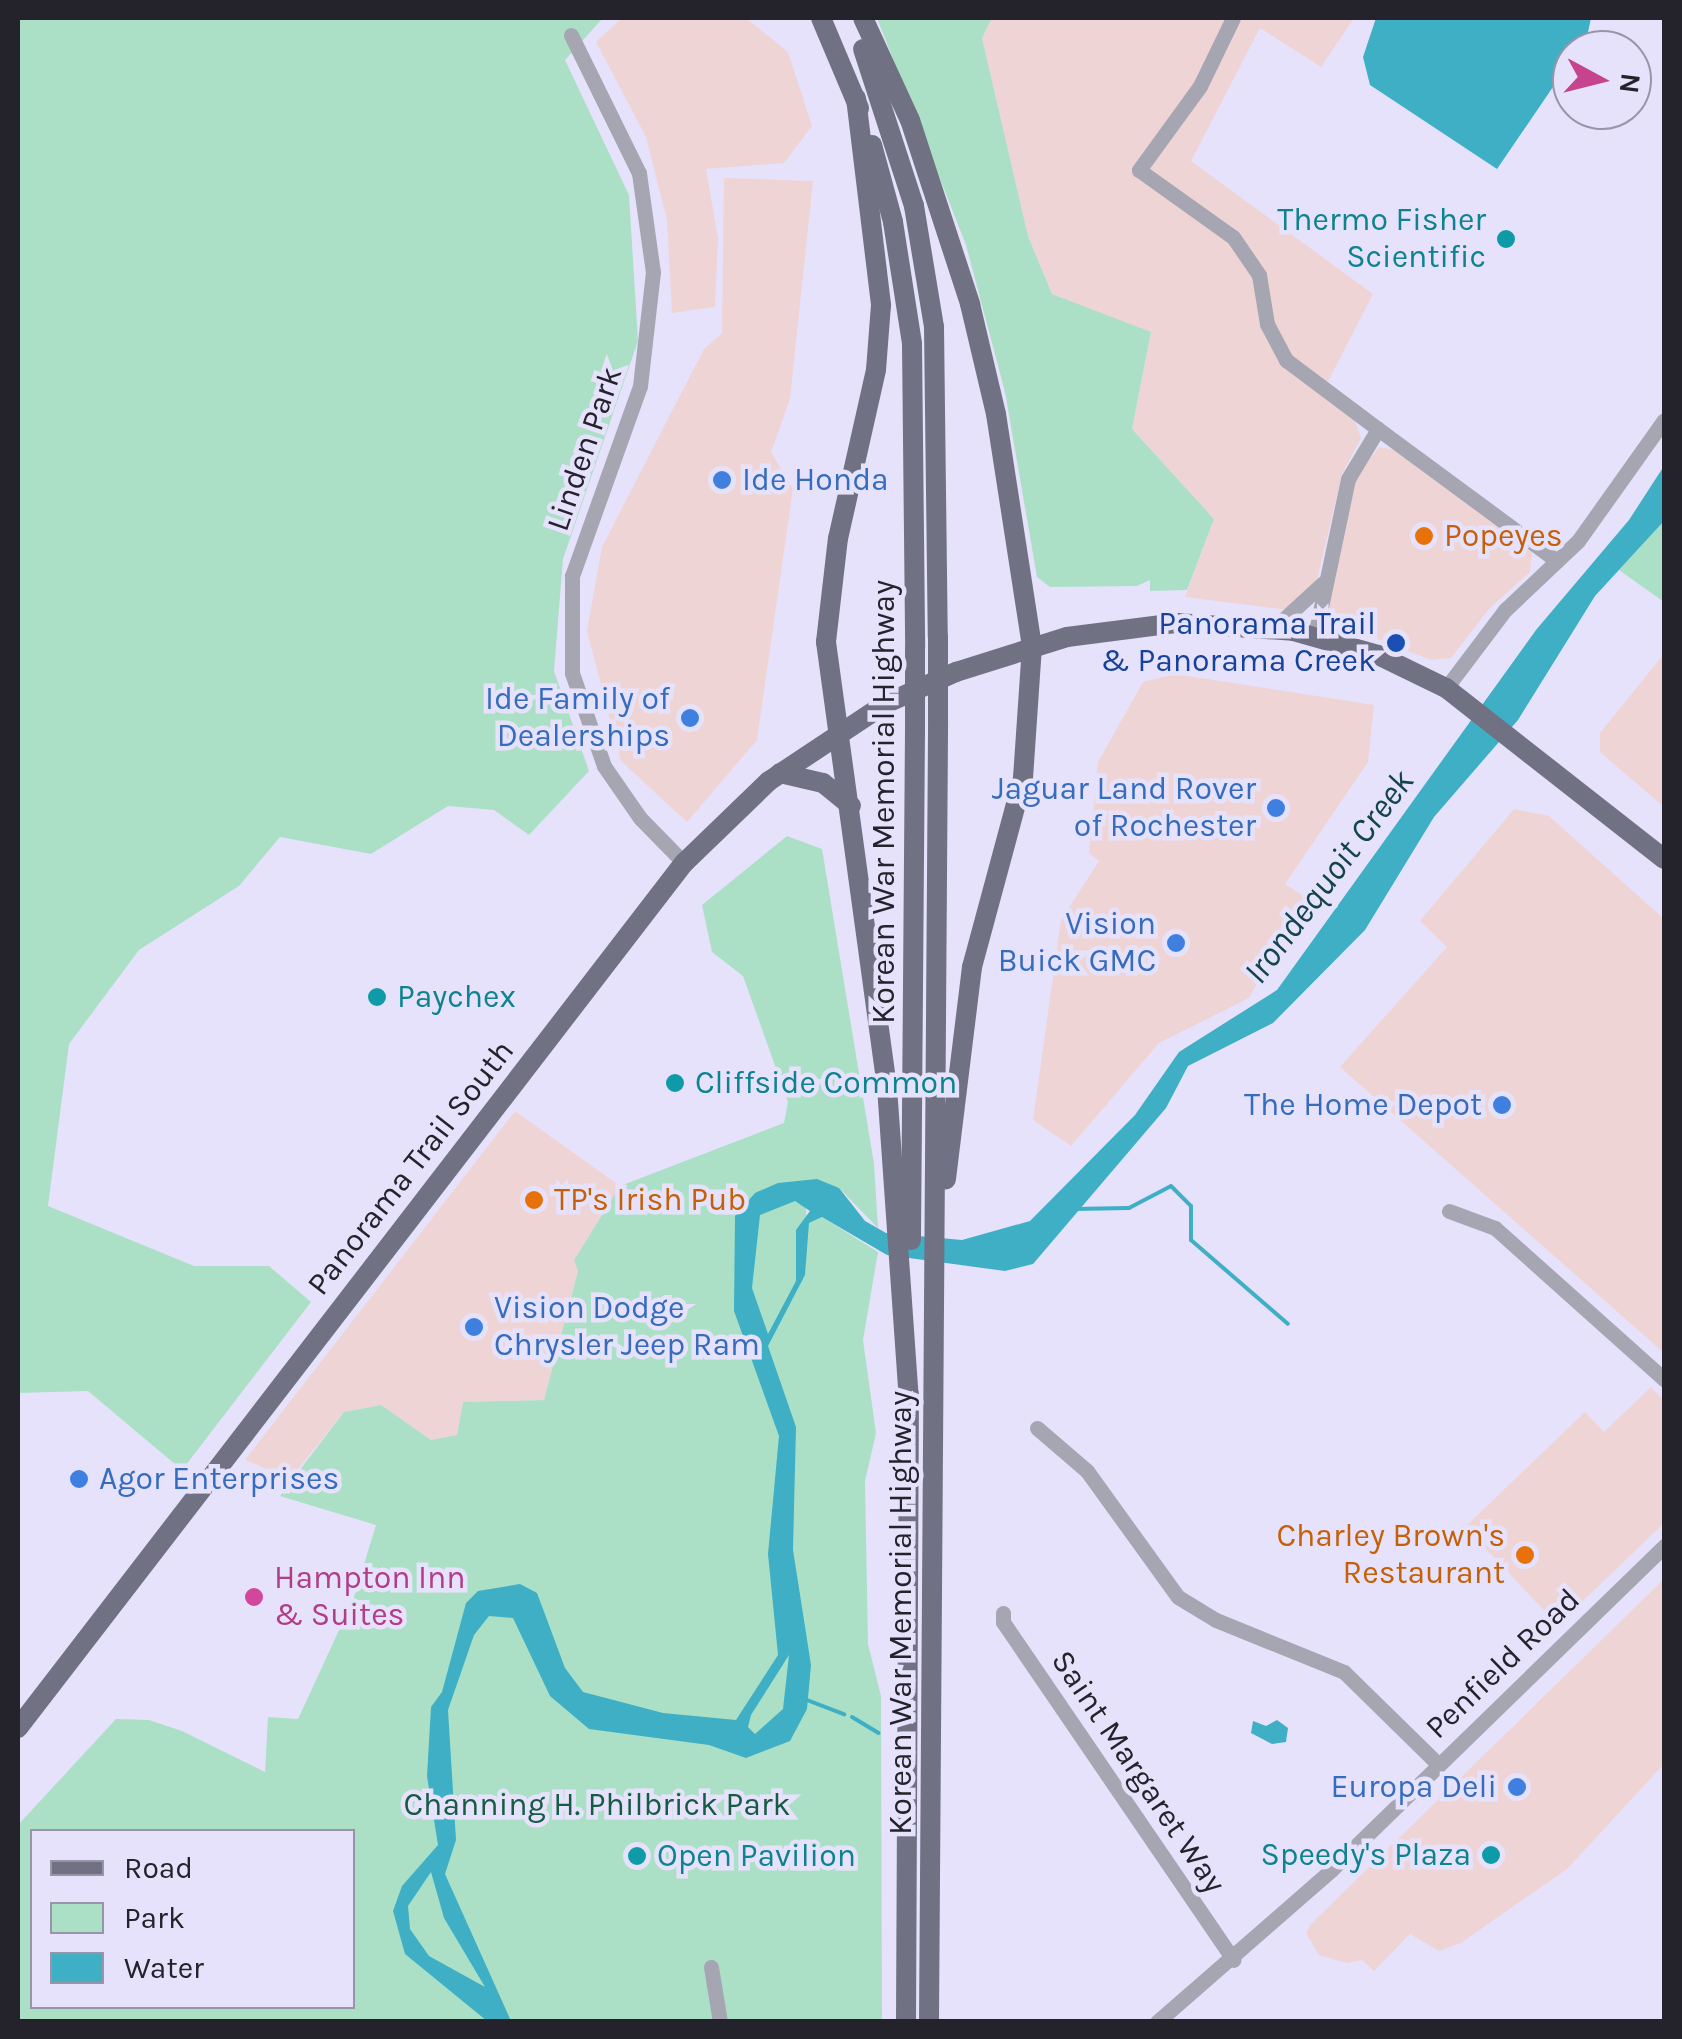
<!DOCTYPE html>
<style>
body{margin:0}
#map{position:relative;width:1682px;height:2039px;overflow:hidden;background:#e6e2fb;font-family:Karla,sans-serif}
div>[style]{position:absolute}
[style*='--x']{left:calc(var(--x)*1px);top:calc(var(--y)*1px);width:calc(var(--w)*1px);rotate:calc(var(--a)*1deg)}
.commercial>*{inset:0;background:#efd4d5}
.green>*{inset:0;background:#abe0c7}
.water>*{inset:0;background:#3eafc5}
.stream>*{height:4px;margin:-2px;padding:0 2px;transform-origin:2px;border-radius:2px;background:#3eafc5}
.minor>*{height:15px;margin:-7.5px;padding:0 7.5px;transform-origin:7.5px;border-radius:7.5px;background:#a5a6b1}
.major>*{height:20px;margin:-10px;padding:0 10px;transform-origin:10px;border-radius:10px;background:#707284}
.major-bridge>*{height:20px;margin:-10px;padding:0 10px;transform-origin:10px;border-radius:10px;background:#707284}
.dots>*{width:28px;height:28px;translate:-50% -50%;box-sizing:border-box;border:5px solid #e6e2fb;border-radius:50%}
span{translate:-50% -50%;white-space:nowrap;text-align:center;line-height:1.15;-webkit-text-stroke:9px #e6e2fb;paint-order:stroke}
.culture-label{font-size:32px;color:#0d838f}
.right{translate:-100% -50%;text-align:right}
.left{translate:0 -50%;text-align:left}
.street-label{font-size:32px;color:#24222b}
.shop-label{font-size:32px;color:#366cbe}
.food-label{font-size:32px;color:#c56008}
.transit-label{font-size:32px;color:#164399}
.hotel-label{font-size:32px;color:#b23c85}
.park-label{font-size:32px;color:#155c43}
.water-label{font-size:35px;color:#13444e;font-style:italic}
.frame{position:absolute;inset:0;border:20px solid #24222b;pointer-events:none}
.legend{position:absolute;left:30px;top:1829px;width:325px;height:180px;box-sizing:border-box;background:#e6e2fb;border:2px solid #9895a8;margin:0;padding:12px 18px;list-style:none;font-size:30px;color:#24222b}
.legend li{display:flex;align-items:center;gap:20px;height:50px}
.legend b{width:50px;border:2px solid #9895a8}
.north{position:absolute;left:1552px;top:30px;width:100px;height:100px;box-sizing:border-box;background:#e6e2fb;border:2px solid #9895a8;border-radius:50%;rotate:97deg;font-size:28px;font-weight:700;line-height:40px;text-align:center;color:#24222b}
.north::after{content:'';display:block;margin:auto;width:35px;height:45px;background:#c5448d;clip-path:polygon(50% 0,100% 100%,50% 72%,0 100%)}
</style>
<div id="map">
<div class="commercial">
<i style="clip-path:polygon(622px 18px,746px 18px,788px 52px,812px 126px,784px 163px,706px 169px,718px 238px,715px 307px,672px 313px,667px 220px,646px 137px,596px 42px)"></i>
<i style="clip-path:polygon(992px 18px,1354px 18px,1321px 67px,1260px 28px,1191px 161px,1373px 294px,1321px 395px,1355px 421px,1361px 438px,1342px 474px,1315px 589px,1288px 610px,1185px 597px,1214px 519px,1132px 429px,1151px 333px,1052px 294px,1028px 236px,982px 38px)"></i>
<i style="clip-path:polygon(724px 178px,813px 181px,790px 399px,771px 452px,793px 489px,757px 740px,687px 822px,621px 761px,587px 631px,602px 547px,704px 349px,722px 333px)"></i>
<i style="clip-path:polygon(1379px 447px,1396px 450px,1532px 552px,1530px 572px,1489px 609px,1451px 658px,1431px 660px,1334px 622px,1326px 611px,1357px 476px)"></i>
<i style="clip-path:polygon(1663px 655px,1664px 656px,1664px 807px,1600px 752px,1600px 733px)"></i>
<i style="clip-path:polygon(1175px 674px,1374px 705px,1368px 762px,1285px 884px,1305px 897px,1249px 998px,1159px 1043px,1071px 1146px,1033px 1120px,1061px 920px,1099px 861px,1089px 853px,1098px 762px,1143px 682px)"></i>
<i style="clip-path:polygon(1514px 809px,1549px 816px,1664px 919px,1664px 1353px,1340px 1067px,1447px 947px,1420px 921px)"></i>
<i style="clip-path:polygon(515px 1111px,620px 1186px,574px 1260px,578px 1271px,544px 1400px,463px 1402px,457px 1435px,431px 1440px,381px 1405px,344px 1412px,290px 1479px,245px 1460px)"></i>
<i style="clip-path:polygon(1651px 1387px,1664px 1401px,1664px 1523px,1558px 1625px,1465px 1527px,1585px 1412px,1604px 1432px)"></i>
<i style="clip-path:polygon(1664px 1579px,1664px 1764px,1567px 1869px,1461px 1943px,1439px 1951px,1410px 1934px,1374px 1971px,1362px 1960px,1347px 1963px,1319px 1955px,1306px 1933px,1310px 1925px)"></i>
</div>
<div class="green">
<i style="clip-path:polygon(18px 18px,603px 18px,565px 60px,629px 195px,638px 341px,563px 559px,554px 671px,589px 771px,529px 835px,494px 810px,448px 806px,371px 854px,280px 837px,239px 886px,139px 950px,69px 1044px,48px 1206px,194px 1266px,269px 1266px,311px 1302px,182px 1470px,88px 1391px,18px 1393px)"></i>
<i style="clip-path:polygon(877px 18px,992px 18px,982px 38px,1028px 236px,1052px 294px,1151px 332px,1132px 429px,1214px 519px,1187px 590px,1150px 591px,1150px 580px,1137px 586px,1050px 587px,1037px 577px,1005px 392px,966px 245px)"></i>
<i style="clip-path:polygon(1664px 521px,1664px 602px,1619px 570px)"></i>
<i style="clip-path:polygon(evenodd,787px 836px,822px 849px,874px 1164px,878px 1228px,839px 1188px,804px 1181px,807px 1224px,822px 1217px,878px 1252px,863px 1340px,876px 1433px,865px 1481px,868px 1644px,881px 1696px,882px 2021px,18px 2022px,18px 1825px,116px 1719px,149px 1720px,182px 1731px,265px 1772px,268px 1717px,298px 1719px,353px 1600px,376px 1525px,280px 1496px,344px 1412px,381px 1405px,431px 1440px,457px 1435px,463px 1402px,544px 1400px,578px 1271px,574px 1260px,620px 1186px,784px 1123px,788px 1102px,743px 976px,712px 952px,702px 905px,787px 836px,32px 1832px,352px 1832px,352px 2006px,32px 2006px,32px 1832px)"></i>
</div>
<div class="water">
<i style="clip-path:polygon(1376px 18px,1591px 18px,1587px 37px,1497px 169px,1370px 85px,1363px 57px)"></i>
<i style="clip-path:polygon(evenodd,1664px 466px,1664px 521px,1595px 596px,1518px 720px,1434px 817px,1365px 930px,1273px 1023px,1188px 1066px,1166px 1108px,1033px 1264px,1005px 1271px,887px 1255px,822px 1217px,809px 1223px,805px 1275px,768px 1346px,796px 1427px,793px 1550px,811px 1665px,807px 1709px,790px 1741px,746px 1758px,709px 1745px,589px 1729px,550px 1696px,513px 1618px,489px 1616px,474px 1635px,448px 1710px,456px 1840px,445px 1874px,511px 2021px,487px 2021px,405px 1954px,393px 1911px,402px 1886px,438px 1845px,427px 1776px,431px 1707px,442px 1692px,466px 1603px,478px 1591px,520px 1584px,537px 1593px,565px 1668px,583px 1692px,663px 1713px,736px 1720px,778px 1655px,768px 1554px,779px 1436px,734px 1311px,735px 1216px,755px 1193px,778px 1183px,817px 1179px,839px 1188px,865px 1221px,886px 1233px,962px 1240px,1030px 1221px,1135px 1115px,1179px 1052px,1277px 990px,1536px 630px,1629px 520px,1664px 466px,795px 1201px,810px 1211px,796px 1230px,796px 1281px,768px 1334px,752px 1288px,760px 1215px,795px 1201px,1664px 466px,789px 1655px,783px 1709px,755px 1734px,748px 1727px,751px 1715px,789px 1655px,1664px 466px,431px 1872px,444px 1918px,485px 1987px,429px 1956px,410px 1929px,408px 1906px,431px 1872px)"></i>
<i style="clip-path:polygon(1277px 1720px,1288px 1728px,1286px 1742px,1272px 1744px,1251px 1733px,1253px 1721px,1266px 1726px)"></i>
</div>
<div class="stream">
<i style="--x:1074;--y:1209;--w:55;--a:-1"></i>
<i style="--x:1129;--y:1208;--w:47;--a:-27.6"></i>
<i style="--x:1171;--y:1186;--w:28;--a:45"></i>
<i style="--x:1191;--y:1206;--w:34;--a:90"></i>
<i style="--x:1191;--y:1240;--w:128;--a:40.9"></i>
<i style="--x:807;--y:1700;--w:40;--a:21"></i>
<i style="--x:852;--y:1717;--w:31;--a:31"></i>
</div>
<div class="minor">
<i style="--x:1233;--y:18;--w:76;--a:115.9"></i>
<i style="--x:1200;--y:86;--w:104;--a:126"></i>
<i style="--x:1139;--y:170;--w:115;--a:35.5"></i>
<i style="--x:1233;--y:237;--w:46;--a:55.6"></i>
<i style="--x:1259;--y:275;--w:50;--a:80.7"></i>
<i style="--x:1267;--y:324;--w:41;--a:62.2"></i>
<i style="--x:1286;--y:360;--w:115;--a:36.9"></i>
<i style="--x:1378;--y:429;--w:58;--a:121"></i>
<i style="--x:1348;--y:479;--w:160;--a:101.9"></i>
<i style="--x:571;--y:35;--w:154;--a:63.8"></i>
<i style="--x:639;--y:173;--w:100;--a:82"></i>
<i style="--x:653;--y:272;--w:115;--a:96.5"></i>
<i style="--x:640;--y:386;--w:202;--a:109.7"></i>
<i style="--x:572;--y:576;--w:97;--a:90"></i>
<i style="--x:572;--y:673;--w:98;--a:71"></i>
<i style="--x:604;--y:766;--w:63;--a:55.3"></i>
<i style="--x:640;--y:818;--w:63;--a:45.6"></i>
<i style="--x:1378;--y:429;--w:222;--a:36.4"></i>
<i style="--x:1273;--y:629;--w:68;--a:-42.6"></i>
<i style="--x:1446;--y:688;--w:98;--a:-52.9"></i>
<i style="--x:1505;--y:610;--w:100;--a:-43.4"></i>
<i style="--x:1578;--y:541;--w:148;--a:-54.6"></i>
<i style="--x:1449;--y:1211;--w:49;--a:20.3"></i>
<i style="--x:1495;--y:1228;--w:227;--a:41.8"></i>
<i style="--x:1037;--y:1428;--w:66;--a:40.7"></i>
<i style="--x:1087;--y:1471;--w:155;--a:54.2"></i>
<i style="--x:1178;--y:1597;--w:44;--a:31.2"></i>
<i style="--x:1216;--y:1620;--w:138;--a:22.1"></i>
<i style="--x:1344;--y:1672;--w:133;--a:44.4"></i>
<i style="--x:1003;--y:1613;--w:9;--a:90"></i>
<i style="--x:1003;--y:1622;--w:409;--a:55.7"></i>
<i style="--x:711;--y:1967;--w:56;--a:80.7"></i>
<i style="--x:1157;--y:2022;--w:231;--a:-41.1"></i>
<i style="--x:1331;--y:1870;--w:465;--a:-44.2"></i>
</div>
<div class="major">
<i style="--x:821;--y:18;--w:98;--a:67.1"></i>
<i style="--x:863;--y:18;--w:112;--a:65.3"></i>
<i style="--x:910;--y:120;--w:194;--a:71.9"></i>
<i style="--x:970;--y:304;--w:113;--a:76.7"></i>
<i style="--x:996;--y:414;--w:235;--a:81.2"></i>
<i style="--x:1032;--y:646;--w:132;--a:93.9"></i>
<i style="--x:1023;--y:778;--w:196;--a:105.1"></i>
<i style="--x:972;--y:967;--w:214;--a:97"></i>
<i style="--x:863;--y:49;--w:165;--a:72"></i>
<i style="--x:914;--y:206;--w:123;--a:80.6"></i>
<i style="--x:934;--y:327;--w:310;--a:89.3"></i>
<i style="--x:856;--y:98;--w:209;--a:83.1"></i>
<i style="--x:881;--y:305;--w:65;--a:94.4"></i>
<i style="--x:876;--y:370;--w:172;--a:102.7"></i>
<i style="--x:838;--y:538;--w:105;--a:96.6"></i>
<i style="--x:826;--y:642;--w:449;--a:82.2"></i>
<i style="--x:887;--y:1087;--w:317;--a:86"></i>
<i style="--x:872;--y:145;--w:80;--a:74.7"></i>
<i style="--x:893;--y:222;--w:123;--a:81.1"></i>
<i style="--x:912;--y:344;--w:304;--a:89.4"></i>
<i style="--x:780;--y:773;--w:44;--a:13.1"></i>
<i style="--x:823;--y:783;--w:36;--a:39"></i>
<i style="--x:911;--y:1240;--w:507;--a:-89.55"></i>
<i style="--x:18;--y:1728;--w:1092;--a:-52.41"></i>
<i style="--x:684;--y:863;--w:118;--a:-44"></i>
<i style="--x:769;--y:781;--w:139;--a:-33.6"></i>
<i style="--x:885;--y:704;--w:78;--a:-24.3"></i>
<i style="--x:956;--y:672;--w:116;--a:-17.5"></i>
<i style="--x:1067;--y:637;--w:111;--a:-7.3"></i>
<i style="--x:1177;--y:623;--w:116;--a:3.9"></i>
<i style="--x:1293;--y:631;--w:88;--a:15.8"></i>
<i style="--x:1378;--y:655;--w:76;--a:25.9"></i>
<i style="--x:1446;--y:688;--w:277;--a:38.1"></i>
<i style="--x:906;--y:2022;--w:628;--a:-89.73"></i>
<i style="--x:929;--y:2022;--w:1300;--a:-89.6"></i>
</div>
<div class="major-bridge">
<i style="--x:938;--y:722;--w:85;--a:-90"></i>
<i style="--x:915;--y:733;--w:85;--a:-90"></i>
</div>
<div class="dots">
<i style="left:1506px;top:239px;background:#0f9aa8"></i>
<i style="left:722px;top:480px;background:#3f7fe0"></i>
<i style="left:1424px;top:536px;background:#e8710a"></i>
<i style="left:1396px;top:643px;background:#1a4fb4"></i>
<i style="left:690px;top:718px;background:#3f7fe0"></i>
<i style="left:1276px;top:808px;background:#3f7fe0"></i>
<i style="left:1176px;top:943px;background:#3f7fe0"></i>
<i style="left:377px;top:997px;background:#0f9aa8"></i>
<i style="left:675px;top:1083px;background:#0f9aa8"></i>
<i style="left:1502px;top:1105px;background:#3f7fe0"></i>
<i style="left:534px;top:1200px;background:#e8710a"></i>
<i style="left:474px;top:1327px;background:#3f7fe0"></i>
<i style="left:79px;top:1479px;background:#3f7fe0"></i>
<i style="left:1525px;top:1555px;background:#e8710a"></i>
<i style="left:254px;top:1597px;background:#d1479c"></i>
<i style="left:1517px;top:1787px;background:#3f7fe0"></i>
<i style="left:1491px;top:1855px;background:#0f9aa8"></i>
<i style="left:637px;top:1856px;background:#0f9aa8"></i>
</div>
<div class="culture-label">
<span class="right" style="left:1486px;top:239px">Thermo Fisher<br>Scientific</span>
<span class="left" style="left:397px;top:997px">Paychex</span>
<span class="left" style="left:695px;top:1083px">Cliffside Common</span>
<span class="right" style="left:1471px;top:1855px">Speedy's Plaza</span>
<span class="left" style="left:657px;top:1856px">Open Pavilion</span>
</div>
<div class="street-label">
<span style="left:585px;top:449px;rotate:-71deg">Linden Park</span>
<span style="left:884px;top:802px;rotate:-90deg">Korean War Memorial Highway</span>
<span style="left:411px;top:1168px;rotate:-52deg">Panorama Trail South</span>
<span style="left:901px;top:1613px;rotate:-90deg">Korean War Memorial Highway</span>
<span style="left:1503px;top:1664px;rotate:-44deg">Penfield Road</span>
<span style="left:1138px;top:1772px;rotate:56deg">Saint Margaret Way</span>
</div>
<div class="shop-label">
<span class="left" style="left:742px;top:480px">Ide Honda</span>
<span class="right" style="left:670px;top:718px">Ide Family of<br>Dealerships</span>
<span class="right" style="left:1256px;top:808px">Jaguar Land Rover<br>of Rochester</span>
<span class="right" style="left:1156px;top:943px">Vision<br>Buick GMC</span>
<span class="right" style="left:1482px;top:1105px">The Home Depot</span>
<span class="left" style="left:494px;top:1327px">Vision Dodge<br>Chrysler Jeep Ram</span>
<span class="left" style="left:99px;top:1479px">Agor Enterprises</span>
<span class="right" style="left:1497px;top:1787px">Europa Deli</span>
</div>
<div class="food-label">
<span class="left" style="left:1444px;top:536px">Popeyes</span>
<span class="left" style="left:554px;top:1200px">TP's Irish Pub</span>
<span class="right" style="left:1505px;top:1555px">Charley Brown's<br>Restaurant</span>
</div>
<div class="transit-label">
<span class="right" style="left:1376px;top:643px">Panorama Trail<br>&amp; Panorama Creek</span>
</div>
<div class="hotel-label">
<span class="left" style="left:274px;top:1597px">Hampton Inn<br>&amp; Suites</span>
</div>
<div class="park-label">
<span style="left:597px;top:1805px">Channing H. Philbrick Park</span>
</div>
<div class="water-label">
<span style="left:1329px;top:877px;rotate:-53deg">Irondequoit Creek</span>
</div>
<div class="frame"></div>
<ul class="legend">
<li><b style="height:12px;background:#707284"></b>Road</li>
<li><b style="height:28px;background:#abe0c7"></b>Park</li>
<li><b style="height:28px;background:#3eafc5"></b>Water</li>
</ul>
<div class="north">N</div>
</div>
